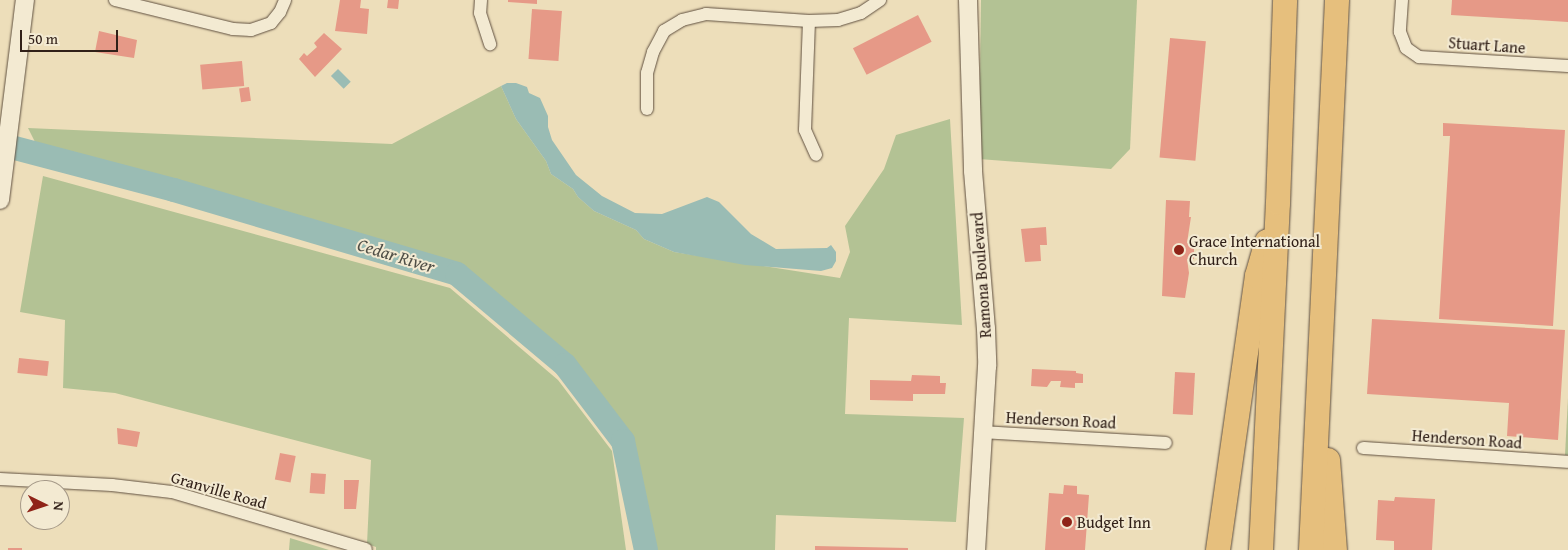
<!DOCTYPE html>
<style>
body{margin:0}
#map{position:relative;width:1568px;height:550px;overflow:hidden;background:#eddeba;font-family:"Gentium Book Plus",serif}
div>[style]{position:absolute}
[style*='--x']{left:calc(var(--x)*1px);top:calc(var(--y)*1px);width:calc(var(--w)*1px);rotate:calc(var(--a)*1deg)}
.green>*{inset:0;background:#b3c294}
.water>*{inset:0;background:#9abcb4;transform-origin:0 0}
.river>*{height:24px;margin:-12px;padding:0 12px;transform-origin:12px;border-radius:12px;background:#9abcb4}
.building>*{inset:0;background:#e69987;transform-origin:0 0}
.roads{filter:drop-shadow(0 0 1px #605040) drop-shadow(0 0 1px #605040)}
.street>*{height:12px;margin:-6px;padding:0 6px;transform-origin:6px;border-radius:6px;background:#f3ead2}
.secondary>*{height:18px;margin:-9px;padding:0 9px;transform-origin:9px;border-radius:9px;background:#f3ead2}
.highway>*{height:24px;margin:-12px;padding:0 12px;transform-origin:12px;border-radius:12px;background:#e6bf7d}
.dots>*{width:14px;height:14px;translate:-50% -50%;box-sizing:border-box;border:2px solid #f3ead2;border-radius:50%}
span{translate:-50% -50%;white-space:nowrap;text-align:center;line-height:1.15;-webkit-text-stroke:4px #f3ead2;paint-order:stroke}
.street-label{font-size:16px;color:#312018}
.poi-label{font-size:16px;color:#312018}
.left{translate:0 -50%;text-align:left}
.water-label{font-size:18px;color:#504f47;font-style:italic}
.north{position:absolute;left:20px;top:480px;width:50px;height:50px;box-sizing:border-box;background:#f3ead2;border:1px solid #a59988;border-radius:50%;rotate:94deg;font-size:14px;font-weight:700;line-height:20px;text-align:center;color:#312018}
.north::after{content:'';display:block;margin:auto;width:18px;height:22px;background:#8f2418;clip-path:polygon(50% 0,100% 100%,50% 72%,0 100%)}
.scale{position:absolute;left:20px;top:30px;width:98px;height:22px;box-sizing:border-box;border:2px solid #312018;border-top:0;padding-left:6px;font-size:15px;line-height:18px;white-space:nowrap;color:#312018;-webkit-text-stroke:4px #f3ead2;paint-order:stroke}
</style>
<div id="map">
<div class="green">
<i style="clip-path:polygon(981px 0,1137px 0,1130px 149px,1111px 169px,979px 159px)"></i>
<i style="clip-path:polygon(501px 86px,516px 119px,546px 161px,551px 174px,573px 189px,578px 197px,594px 211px,636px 230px,644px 239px,674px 252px,840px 278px,850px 252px,845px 226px,884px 169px,896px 135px,950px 119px,962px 325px,849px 318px,845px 414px,964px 418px,956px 522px,776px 515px,775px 550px,656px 550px,630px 438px,571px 360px,460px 265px,36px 144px,28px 128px,392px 144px)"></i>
<i style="clip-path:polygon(43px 176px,450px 288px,558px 380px,612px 451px,626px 550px,376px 550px,376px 547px,367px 544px,371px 460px,115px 393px,63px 388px,65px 320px,20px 312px)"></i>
<i style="clip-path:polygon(1568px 398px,1568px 455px,1565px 455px)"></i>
<i style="clip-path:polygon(290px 538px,329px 550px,289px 550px)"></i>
</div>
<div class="water">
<i style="left:338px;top:69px;width:18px;height:10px;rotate:45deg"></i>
<i style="clip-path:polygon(507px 83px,516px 83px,527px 87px,529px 93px,540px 98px,548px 116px,548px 127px,552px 140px,576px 175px,602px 196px,635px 213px,662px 214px,707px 197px,719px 202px,751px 234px,776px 249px,827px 248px,831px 245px,836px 252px,836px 261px,832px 268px,821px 271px,745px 265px,674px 252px,644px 239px,636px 230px,594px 211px,578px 197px,573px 189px,551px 174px,546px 161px,516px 119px,501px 86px)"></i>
</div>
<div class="river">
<i style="--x:0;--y:144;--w:180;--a:14.8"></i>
<i style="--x:174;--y:190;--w:295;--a:16.5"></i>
<i style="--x:457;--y:274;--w:141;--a:40.1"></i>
<i style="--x:565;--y:365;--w:96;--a:52.7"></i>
<i style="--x:623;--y:441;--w:111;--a:78.1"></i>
</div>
<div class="building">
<i style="clip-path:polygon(340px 0,361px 0,360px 8px,369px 9px,367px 34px,335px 31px)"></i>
<i style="clip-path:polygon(388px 0,399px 0,398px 9px,387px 8px)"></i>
<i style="clip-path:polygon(508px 0,537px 0,537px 4px,508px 2px)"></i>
<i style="clip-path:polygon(1452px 0,1568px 0,1568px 22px,1451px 15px)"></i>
<i style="left:532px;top:9px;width:30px;height:50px;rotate:4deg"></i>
<i style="left:918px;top:15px;width:30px;height:73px;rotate:63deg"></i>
<i style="clip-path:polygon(99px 31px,137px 40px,134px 58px,95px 52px)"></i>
<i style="clip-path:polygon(324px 33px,342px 49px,315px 77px,299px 59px,304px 53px,307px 56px,317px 47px,314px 43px)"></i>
<i style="left:1170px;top:38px;width:36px;height:120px;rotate:5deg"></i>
<i style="left:242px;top:61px;width:25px;height:42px;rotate:85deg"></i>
<i style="left:249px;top:87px;width:14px;height:10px;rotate:82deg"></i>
<i style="clip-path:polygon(1443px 123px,1565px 130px,1553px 326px,1439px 319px,1450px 136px,1443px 136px)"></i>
<i style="clip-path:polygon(1166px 200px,1190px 201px,1189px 217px,1191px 217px,1187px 243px,1194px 244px,1194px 259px,1187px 259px,1189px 273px,1185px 298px,1162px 296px)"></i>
<i style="clip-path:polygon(1046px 227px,1047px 245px,1040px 245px,1041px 261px,1025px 262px,1021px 229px)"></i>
<i style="clip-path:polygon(1372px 319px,1565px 330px,1558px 440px,1507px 436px,1509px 403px,1367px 394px)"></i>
<i style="left:19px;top:358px;width:30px;height:15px;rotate:6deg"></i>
<i style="clip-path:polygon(1032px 369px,1076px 371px,1076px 373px,1083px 374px,1083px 383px,1075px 383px,1075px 388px,1060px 387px,1061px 381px,1051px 381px,1047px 387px,1031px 386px)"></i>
<i style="left:1175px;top:372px;width:20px;height:42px;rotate:3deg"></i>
<i style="clip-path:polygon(912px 375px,940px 376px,940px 383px,946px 383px,945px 394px,913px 394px,913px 401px,870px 400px,870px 380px,911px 381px)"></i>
<i style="clip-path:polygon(117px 428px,140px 432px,137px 447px,118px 444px)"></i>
<i style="left:280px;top:453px;width:16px;height:27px;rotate:11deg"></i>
<i style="left:311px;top:473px;width:15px;height:20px;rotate:4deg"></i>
<i style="clip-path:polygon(344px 480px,359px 480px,356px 509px,344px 509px)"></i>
<i style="clip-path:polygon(1064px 485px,1077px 486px,1077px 494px,1089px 495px,1085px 550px,1045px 550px,1049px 493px,1063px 494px)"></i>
<i style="clip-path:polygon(1395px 497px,1435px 499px,1432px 550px,1394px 550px,1394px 541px,1376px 540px,1378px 500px,1394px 501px)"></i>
<i style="clip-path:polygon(815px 546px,908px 548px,908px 550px,815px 550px)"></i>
<i style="left:8px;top:548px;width:14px;height:2px"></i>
</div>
<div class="roads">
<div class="street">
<i style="--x:115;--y:0;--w:122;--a:13.8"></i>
<i style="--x:233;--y:29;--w:18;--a:3"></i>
<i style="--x:251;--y:30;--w:21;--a:-19"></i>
<i style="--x:271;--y:23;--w:14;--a:-51"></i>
<i style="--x:280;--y:12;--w:13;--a:-67"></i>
<i style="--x:481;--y:0;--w:13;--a:94"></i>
<i style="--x:480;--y:13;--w:33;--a:72"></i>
<i style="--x:1402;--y:0;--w:32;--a:94"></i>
<i style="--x:1400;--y:32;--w:17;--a:69"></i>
<i style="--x:1406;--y:48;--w:16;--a:35"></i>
<i style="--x:1419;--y:57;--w:149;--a:3.5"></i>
<i style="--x:809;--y:21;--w:109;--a:92.1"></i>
<i style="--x:805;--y:130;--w:27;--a:66"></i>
<i style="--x:647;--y:109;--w:36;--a:-90"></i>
<i style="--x:647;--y:73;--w:22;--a:-74"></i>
<i style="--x:653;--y:52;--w:24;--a:-62"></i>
<i style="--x:664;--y:31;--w:21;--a:-31"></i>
<i style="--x:682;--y:20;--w:25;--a:-14"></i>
<i style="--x:706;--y:14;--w:103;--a:3.9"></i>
<i style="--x:809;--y:21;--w:29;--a:-2"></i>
<i style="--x:838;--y:20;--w:24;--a:-17"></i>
<i style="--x:861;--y:13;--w:23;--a:-34"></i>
<i style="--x:983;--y:432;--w:183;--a:3.4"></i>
<i style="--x:1363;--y:448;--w:205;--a:3.9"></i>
<i style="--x:0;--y:479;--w:112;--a:3.1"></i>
<i style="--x:112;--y:485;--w:60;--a:6.7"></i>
<i style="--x:172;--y:492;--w:202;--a:16.4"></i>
</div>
<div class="secondary">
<i style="--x:968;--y:0;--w:171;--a:88.3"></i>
<i style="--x:973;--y:171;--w:158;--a:85.3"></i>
<i style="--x:986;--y:328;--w:38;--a:88"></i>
<i style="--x:987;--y:366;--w:184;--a:93.4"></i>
<i style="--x:0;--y:200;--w:202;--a:-82.9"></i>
</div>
<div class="highway">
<i style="--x:1328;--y:460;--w:90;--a:85.6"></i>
<i style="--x:1218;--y:550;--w:277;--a:-81.9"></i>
<i style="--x:1257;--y:276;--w:36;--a:-74"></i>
<i style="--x:1261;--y:550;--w:347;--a:-87.2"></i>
<i style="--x:1278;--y:203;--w:203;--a:-88"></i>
<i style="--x:1311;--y:550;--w:551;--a:-87.29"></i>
</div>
</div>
<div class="dots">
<i style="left:1179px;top:250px;background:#8f2418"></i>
<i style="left:1067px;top:522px;background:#8f2418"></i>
</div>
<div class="street-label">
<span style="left:1487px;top:45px;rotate:4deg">Stuart Lane</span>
<span style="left:981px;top:275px;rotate:-94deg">Ramona Boulevard</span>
<span style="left:1061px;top:420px;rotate:3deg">Henderson Road</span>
<span style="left:1467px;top:439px;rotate:4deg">Henderson Road</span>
<span style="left:219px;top:490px;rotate:16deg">Granville Road</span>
</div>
<div class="poi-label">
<span class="left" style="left:1189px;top:250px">Grace International<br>Church</span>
<span class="left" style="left:1077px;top:522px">Budget Inn</span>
</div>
<div class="water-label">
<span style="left:396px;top:256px;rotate:17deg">Cedar River</span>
</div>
<div class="north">N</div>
<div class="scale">50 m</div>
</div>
